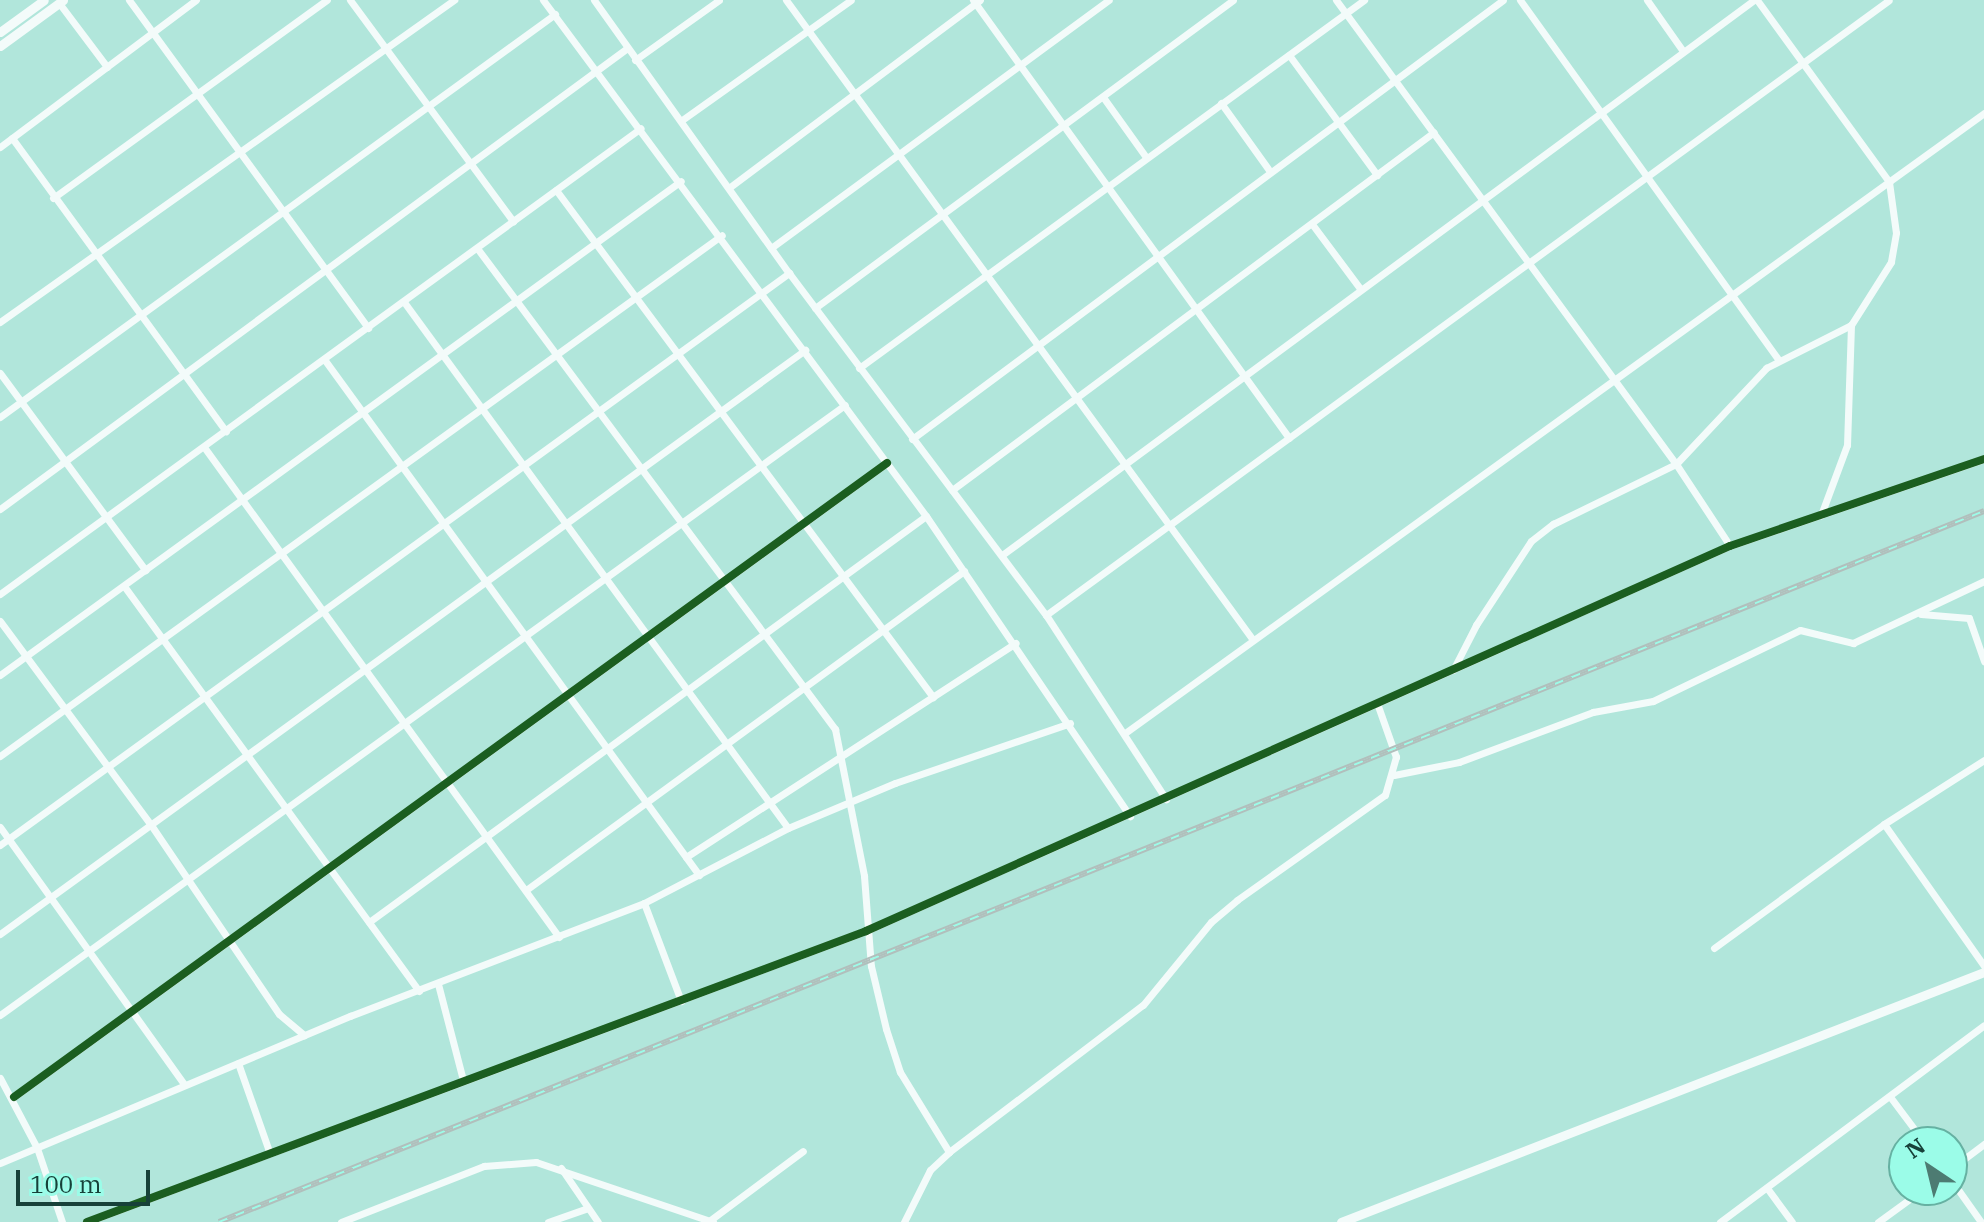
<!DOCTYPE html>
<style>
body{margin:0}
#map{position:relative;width:1984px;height:1222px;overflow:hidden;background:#b1e6db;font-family:"IBM Plex Serif",serif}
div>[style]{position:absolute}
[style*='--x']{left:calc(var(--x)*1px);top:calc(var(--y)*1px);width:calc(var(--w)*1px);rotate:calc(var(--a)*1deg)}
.minor>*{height:7px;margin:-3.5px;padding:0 3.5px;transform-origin:3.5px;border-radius:3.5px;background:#f3fbfa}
.tertiary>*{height:9px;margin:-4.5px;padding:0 4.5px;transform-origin:4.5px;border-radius:4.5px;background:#f3fbfa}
.rail>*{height:6px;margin-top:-3px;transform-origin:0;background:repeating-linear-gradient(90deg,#9bfce8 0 9px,#b1bfbc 0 18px);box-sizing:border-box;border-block:2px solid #b1bfbc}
.cycleway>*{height:8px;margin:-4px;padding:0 4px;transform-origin:4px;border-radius:4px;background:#1b5e20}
span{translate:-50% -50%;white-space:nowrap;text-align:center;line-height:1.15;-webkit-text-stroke:8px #9bfce8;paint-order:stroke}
.north{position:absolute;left:1888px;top:1126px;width:80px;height:80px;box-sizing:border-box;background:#9bfce8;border:2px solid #66b1a2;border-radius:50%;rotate:325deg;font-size:22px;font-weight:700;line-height:32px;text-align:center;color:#174139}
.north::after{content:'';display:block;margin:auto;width:28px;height:36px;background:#4d7b72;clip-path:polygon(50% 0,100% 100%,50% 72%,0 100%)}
.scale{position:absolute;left:16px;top:1170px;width:134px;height:36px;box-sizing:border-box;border:4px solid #174139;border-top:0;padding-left:10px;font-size:24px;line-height:28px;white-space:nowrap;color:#174139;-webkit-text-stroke:6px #9bfce8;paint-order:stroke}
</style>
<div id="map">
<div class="minor">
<i style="--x:129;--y:0;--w:406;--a:53.9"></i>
<i style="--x:350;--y:0;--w:275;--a:53.6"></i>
<i style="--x:543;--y:0;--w:643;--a:53.42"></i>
<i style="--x:926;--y:516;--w:363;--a:55.8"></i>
<i style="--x:594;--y:0;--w:335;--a:54.5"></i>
<i style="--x:789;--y:273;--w:428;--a:53.1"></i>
<i style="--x:1046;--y:615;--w:220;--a:56.9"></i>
<i style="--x:786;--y:0;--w:792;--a:53.88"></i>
<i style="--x:973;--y:0;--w:540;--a:54.19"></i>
<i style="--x:1336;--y:0;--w:575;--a:53.77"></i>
<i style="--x:1676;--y:464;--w:98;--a:56.6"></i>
<i style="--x:1520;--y:0;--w:442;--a:54.3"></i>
<i style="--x:1647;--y:0;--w:62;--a:54.8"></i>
<i style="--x:1757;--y:0;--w:225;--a:54"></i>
<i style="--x:1889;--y:182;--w:51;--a:82.2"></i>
<i style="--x:1896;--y:233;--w:29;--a:100"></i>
<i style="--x:1891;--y:262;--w:75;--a:122.4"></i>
<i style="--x:1851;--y:325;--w:120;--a:91.9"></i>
<i style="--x:1847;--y:445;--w:75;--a:110.4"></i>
<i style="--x:59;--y:3;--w:80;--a:53.1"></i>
<i style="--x:1289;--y:55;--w:149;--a:53.7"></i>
<i style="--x:635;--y:60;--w:103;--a:-35.5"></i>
<i style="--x:1103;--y:97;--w:74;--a:54.4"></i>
<i style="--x:1221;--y:103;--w:82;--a:54.4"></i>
<i style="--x:682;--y:120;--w:207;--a:-35.4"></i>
<i style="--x:12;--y:138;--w:363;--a:53.9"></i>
<i style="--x:0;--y:147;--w:245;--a:-36.9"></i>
<i style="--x:730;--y:187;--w:312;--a:-36.8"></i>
<i style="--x:556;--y:190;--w:632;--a:53.37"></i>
<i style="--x:53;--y:198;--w:338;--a:-35.9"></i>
<i style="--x:1312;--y:224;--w:79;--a:53.3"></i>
<i style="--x:477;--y:248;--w:600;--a:53.34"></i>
<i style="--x:835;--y:729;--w:150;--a:78.8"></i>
<i style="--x:864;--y:876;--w:90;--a:85.6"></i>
<i style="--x:871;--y:966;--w:65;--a:76.6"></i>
<i style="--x:886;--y:1029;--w:45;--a:72"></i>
<i style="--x:900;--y:1072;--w:94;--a:58.5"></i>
<i style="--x:771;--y:248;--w:419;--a:-36.3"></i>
<i style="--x:404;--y:302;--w:651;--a:53.87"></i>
<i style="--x:815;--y:308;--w:519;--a:-36.38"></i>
<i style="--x:0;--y:322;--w:557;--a:-35.35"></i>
<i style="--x:324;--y:359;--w:638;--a:53.99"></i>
<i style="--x:859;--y:368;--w:625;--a:-36.08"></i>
<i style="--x:0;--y:373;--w:245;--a:53.6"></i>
<i style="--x:0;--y:417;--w:686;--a:-35.98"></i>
<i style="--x:912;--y:439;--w:736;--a:-36.61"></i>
<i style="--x:204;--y:447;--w:605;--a:54.08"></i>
<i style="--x:952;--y:490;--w:600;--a:-36.6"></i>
<i style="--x:0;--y:509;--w:777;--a:-36.31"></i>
<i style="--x:1002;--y:555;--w:935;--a:-36.43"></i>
<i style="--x:124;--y:586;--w:501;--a:53.93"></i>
<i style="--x:0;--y:594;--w:792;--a:-36.02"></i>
<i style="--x:1921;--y:614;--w:48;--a:4.8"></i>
<i style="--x:1969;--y:618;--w:46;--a:70.8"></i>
<i style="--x:1046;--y:615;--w:1043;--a:-36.11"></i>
<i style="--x:0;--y:621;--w:254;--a:53.5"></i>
<i style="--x:151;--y:825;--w:228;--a:55.9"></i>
<i style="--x:279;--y:1014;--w:33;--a:40"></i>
<i style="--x:1453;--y:670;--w:51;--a:-62.9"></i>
<i style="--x:1476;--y:625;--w:100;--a:-56.8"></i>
<i style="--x:1531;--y:541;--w:28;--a:-38"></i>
<i style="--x:1553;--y:524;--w:137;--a:-26"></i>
<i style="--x:1676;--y:464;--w:132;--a:-46.8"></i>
<i style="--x:1766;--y:368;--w:95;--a:-26.8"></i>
<i style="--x:0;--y:675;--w:841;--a:-35.96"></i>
<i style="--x:1125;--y:733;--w:1059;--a:-35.82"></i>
<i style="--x:0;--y:756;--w:890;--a:-35.81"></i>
<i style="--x:1394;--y:775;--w:66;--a:-11.3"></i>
<i style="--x:1459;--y:762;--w:143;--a:-20.5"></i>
<i style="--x:1593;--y:712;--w:61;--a:-10.4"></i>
<i style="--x:1653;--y:701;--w:163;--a:-25.8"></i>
<i style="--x:1800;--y:630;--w:55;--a:13.8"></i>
<i style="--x:1853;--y:643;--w:145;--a:-25.3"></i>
<i style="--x:1884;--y:824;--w:174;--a:54.8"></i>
<i style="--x:0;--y:827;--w:316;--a:54.4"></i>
<i style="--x:0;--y:845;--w:975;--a:-35.94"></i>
<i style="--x:686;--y:857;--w:393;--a:-33"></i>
<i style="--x:526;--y:890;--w:542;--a:-36.07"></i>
<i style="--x:644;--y:903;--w:105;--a:69.3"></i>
<i style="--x:369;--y:922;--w:689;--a:-36.09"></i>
<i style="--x:0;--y:934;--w:995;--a:-35.96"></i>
<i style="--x:1714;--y:948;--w:210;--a:-36.1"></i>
<i style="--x:1884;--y:824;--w:119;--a:-32.6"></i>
<i style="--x:438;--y:984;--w:99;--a:75.4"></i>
<i style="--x:0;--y:1015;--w:1042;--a:-35.83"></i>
<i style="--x:238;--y:1063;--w:96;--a:70.6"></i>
<i style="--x:0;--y:1078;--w:79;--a:62.1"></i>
<i style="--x:37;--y:1148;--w:78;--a:71.3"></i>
<i style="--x:14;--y:1097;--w:1079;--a:-35.99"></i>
<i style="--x:1891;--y:1098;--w:55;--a:53.1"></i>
<i style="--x:0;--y:1163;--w:380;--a:-22.8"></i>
<i style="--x:350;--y:1016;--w:315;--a:-21"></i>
<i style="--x:644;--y:903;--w:162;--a:-27.5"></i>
<i style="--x:788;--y:828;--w:116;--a:-22.8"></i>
<i style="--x:895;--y:783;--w:185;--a:-18.9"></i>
<i style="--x:561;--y:1168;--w:65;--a:55.6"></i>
<i style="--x:1952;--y:1168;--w:40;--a:-37"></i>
<i style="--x:1952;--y:1181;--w:50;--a:54.7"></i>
<i style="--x:1767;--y:1188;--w:42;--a:53.7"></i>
<i style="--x:709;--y:1221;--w:117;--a:-36.7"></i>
<i style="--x:87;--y:1222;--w:832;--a:-20.48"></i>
<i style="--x:866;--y:931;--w:946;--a:-24.02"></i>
<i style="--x:1730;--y:546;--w:268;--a:-18.9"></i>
<i style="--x:341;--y:1222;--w:154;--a:-21.4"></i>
<i style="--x:484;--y:1166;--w:52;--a:-4.4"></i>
<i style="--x:536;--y:1162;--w:187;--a:18.7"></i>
<i style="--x:548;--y:1222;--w:42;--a:-19.3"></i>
<i style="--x:904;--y:1222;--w:58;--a:-63.4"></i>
<i style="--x:930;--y:1170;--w:26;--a:-43"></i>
<i style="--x:949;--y:1152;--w:243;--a:-37.2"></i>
<i style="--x:1143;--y:1005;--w:107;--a:-50.7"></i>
<i style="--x:1211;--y:922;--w:34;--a:-40"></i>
<i style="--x:1237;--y:900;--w:181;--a:-35.4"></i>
<i style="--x:1385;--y:795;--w:40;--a:-74"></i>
<i style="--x:1396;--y:757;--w:54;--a:-109.4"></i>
<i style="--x:1720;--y:1222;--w:329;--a:-36.7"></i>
<i style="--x:1878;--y:1222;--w:54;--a:-36"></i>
</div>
<div class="tertiary">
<i style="--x:0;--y:32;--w:54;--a:-36"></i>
<i style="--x:0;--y:46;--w:78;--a:-36.1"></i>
<i style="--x:1341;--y:1222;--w:690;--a:-21.25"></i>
</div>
<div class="rail">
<i style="--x:219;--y:1222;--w:1903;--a:-21.94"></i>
</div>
<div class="cycleway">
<i style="--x:14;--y:1097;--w:1079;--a:-35.99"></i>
<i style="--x:87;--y:1222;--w:832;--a:-20.48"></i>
<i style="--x:866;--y:931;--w:946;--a:-24.02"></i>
<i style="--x:1730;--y:546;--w:268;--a:-18.9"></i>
</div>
<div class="north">N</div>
<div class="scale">100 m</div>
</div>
